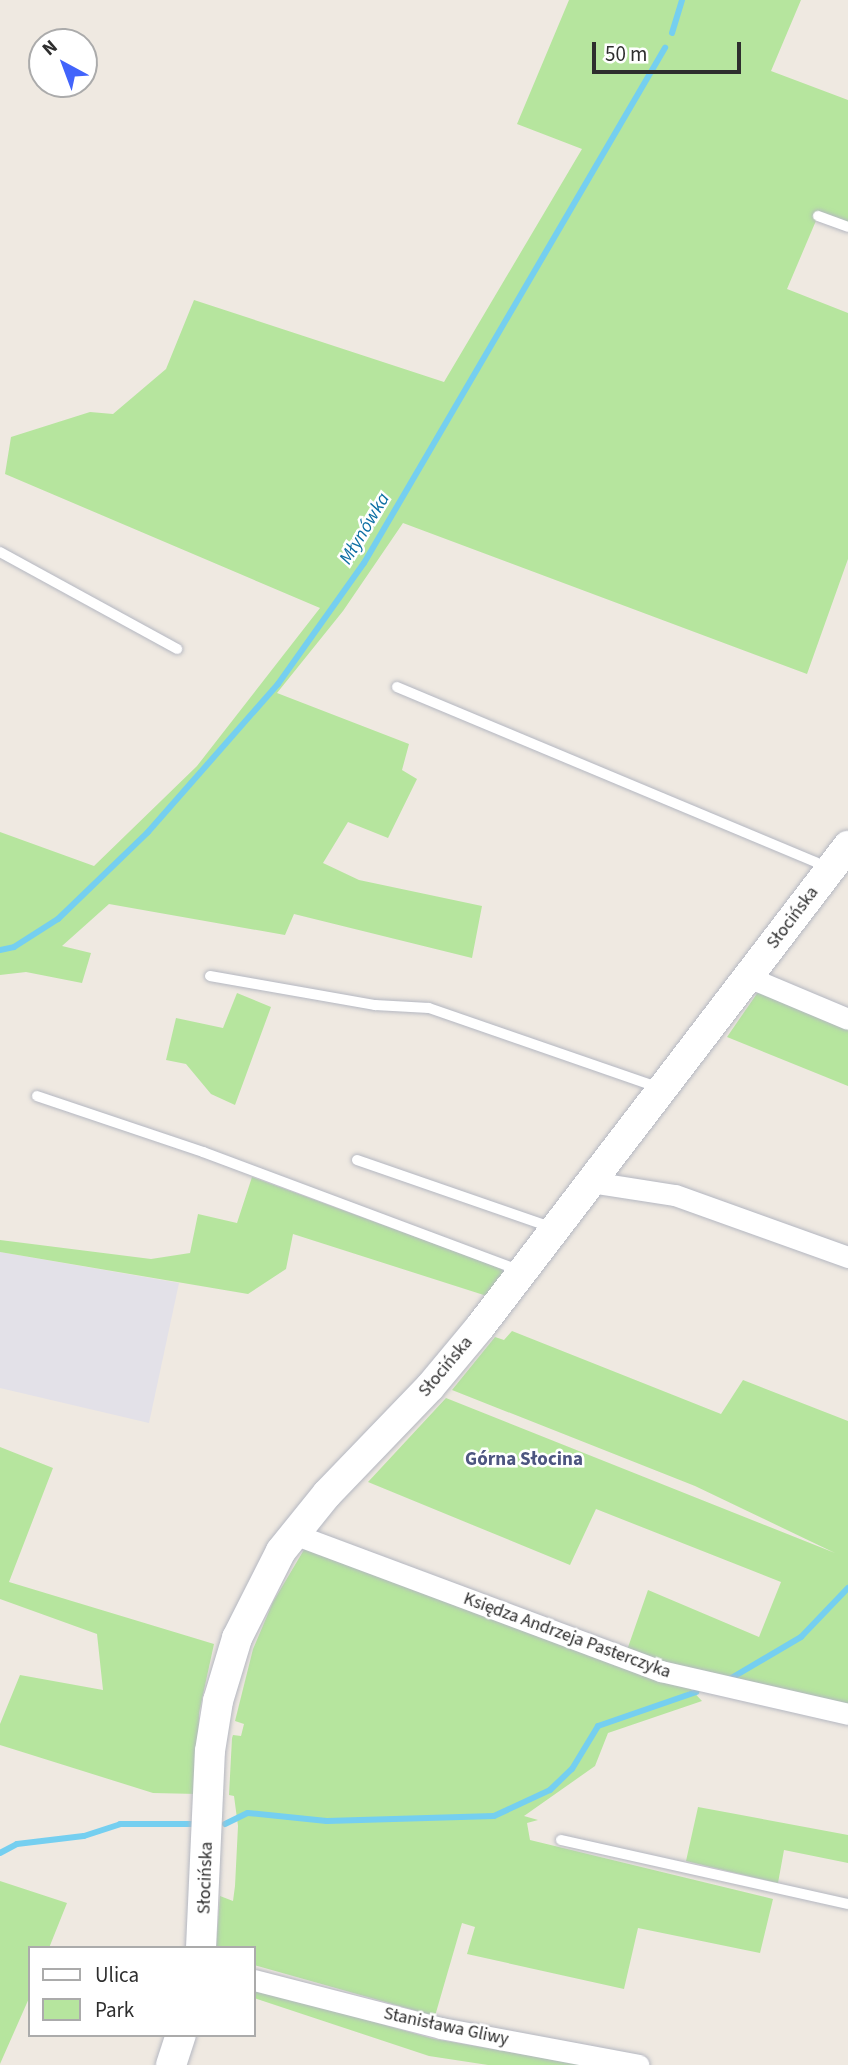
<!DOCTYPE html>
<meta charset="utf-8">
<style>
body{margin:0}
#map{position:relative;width:848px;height:2065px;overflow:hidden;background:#efe9e1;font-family:"Source Sans 3",sans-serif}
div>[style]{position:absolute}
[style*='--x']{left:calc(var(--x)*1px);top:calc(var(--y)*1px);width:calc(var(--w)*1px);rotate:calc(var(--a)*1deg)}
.industrial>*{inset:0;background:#e3e1e8}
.green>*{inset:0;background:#b6e59e}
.stream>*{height:6px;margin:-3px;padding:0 3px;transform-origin:3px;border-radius:3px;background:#75cff0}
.roads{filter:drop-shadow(0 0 2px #b4b7c1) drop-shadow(0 0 2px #b4b7c1)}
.lane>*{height:10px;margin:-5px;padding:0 5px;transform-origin:5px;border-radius:5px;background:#fff}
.street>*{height:21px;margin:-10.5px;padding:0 10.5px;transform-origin:10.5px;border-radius:10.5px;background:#fff}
.secondary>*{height:30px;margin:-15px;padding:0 15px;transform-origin:15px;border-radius:15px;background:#fff}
span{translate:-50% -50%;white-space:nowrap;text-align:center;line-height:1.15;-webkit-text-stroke:5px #fff;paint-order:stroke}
.street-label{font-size:18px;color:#2e2e2e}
.water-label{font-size:19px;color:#0d6fa3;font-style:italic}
.neighbourhood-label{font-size:19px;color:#4d5680;font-weight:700}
.legend{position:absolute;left:28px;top:1946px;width:228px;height:91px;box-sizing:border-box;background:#fff;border:2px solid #ababab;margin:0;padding:9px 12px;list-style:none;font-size:21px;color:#2e2e2e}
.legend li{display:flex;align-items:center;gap:14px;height:35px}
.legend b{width:35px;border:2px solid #ababab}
.north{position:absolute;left:28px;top:28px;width:70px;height:70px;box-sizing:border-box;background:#fff;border:2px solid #ababab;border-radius:50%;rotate:319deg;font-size:19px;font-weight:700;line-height:28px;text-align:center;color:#2e2e2e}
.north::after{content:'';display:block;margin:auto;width:24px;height:32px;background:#4264fb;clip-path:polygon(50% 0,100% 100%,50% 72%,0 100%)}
.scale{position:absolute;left:592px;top:42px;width:149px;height:32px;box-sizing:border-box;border:4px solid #2e2e2e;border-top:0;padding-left:9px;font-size:21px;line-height:24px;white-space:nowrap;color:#2e2e2e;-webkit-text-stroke:5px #fff;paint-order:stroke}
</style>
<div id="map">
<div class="industrial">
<i style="clip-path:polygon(0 1252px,179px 1283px,149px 1423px,0 1388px)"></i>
</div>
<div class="green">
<i style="clip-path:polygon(569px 0,801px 0,771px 71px,848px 100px,848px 224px,818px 216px,787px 289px,848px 313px,848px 559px,807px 674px,403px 523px,343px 611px,277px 693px,409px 744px,402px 770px,417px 779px,388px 838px,348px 822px,323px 863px,359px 880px,482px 906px,472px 958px,294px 914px,285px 935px,109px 904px,62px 946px,91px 953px,82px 983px,26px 972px,0 975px,0 832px,94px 866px,197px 766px,320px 608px,5px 474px,11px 437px,90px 412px,113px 414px,166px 369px,194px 300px,444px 382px,582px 149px,517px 124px)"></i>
<i style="clip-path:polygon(758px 992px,848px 1028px,848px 1086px,727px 1037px)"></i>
<i style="clip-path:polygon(237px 993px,271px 1007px,235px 1105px,211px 1094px,186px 1064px,166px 1060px,176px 1018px,223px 1028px)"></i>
<i style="clip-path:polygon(252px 1177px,498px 1267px,507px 1273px,490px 1297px,293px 1234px,286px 1269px,248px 1294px,0 1252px,0 1240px,151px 1259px,190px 1253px,198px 1214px,237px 1223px)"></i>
<i style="clip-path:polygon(512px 1331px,721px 1414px,743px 1380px,848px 1421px,848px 1705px,626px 1653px,648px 1590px,759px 1637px,781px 1582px,596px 1509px,570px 1565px,368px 1482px,446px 1398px,835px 1553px,695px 1486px,452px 1390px,495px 1337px,504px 1340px)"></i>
<i style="clip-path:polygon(0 1447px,53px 1468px,9px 1582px,214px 1644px,199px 1713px,198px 1794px,153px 1793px,0 1745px,0 1724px,20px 1675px,103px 1690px,97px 1634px,0 1599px)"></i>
<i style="clip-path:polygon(305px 1548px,686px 1684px,702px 1701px,608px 1733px,595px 1766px,524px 1816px,538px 1820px,527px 1823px,530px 1840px,773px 1899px,760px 1953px,638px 1928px,624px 1989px,467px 1954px,475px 1927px,462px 1923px,435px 2016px,254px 1965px,254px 1948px,216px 1948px,220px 1896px,233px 1901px,235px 1886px,238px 1826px,234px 1796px,229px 1795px,232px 1738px,233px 1735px,241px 1736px,244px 1724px,235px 1721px,253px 1649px,273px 1602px)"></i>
<i style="clip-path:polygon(698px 1807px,848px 1835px,848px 1863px,784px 1850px,778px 1883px,686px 1861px)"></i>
<i style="clip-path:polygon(0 1881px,67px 1903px,49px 1948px,30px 1948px,30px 1996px,0 2064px)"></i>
<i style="clip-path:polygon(254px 1988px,434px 2039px,585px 2065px,488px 2065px,429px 2056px,254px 1998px)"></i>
</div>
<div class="stream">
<i style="--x:672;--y:33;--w:34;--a:-73"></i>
<i style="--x:0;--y:950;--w:14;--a:-12"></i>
<i style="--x:14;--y:947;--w:52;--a:-32.5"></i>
<i style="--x:58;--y:919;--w:125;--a:-44"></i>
<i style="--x:148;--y:832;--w:197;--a:-48.7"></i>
<i style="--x:278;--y:684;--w:148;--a:-54.6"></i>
<i style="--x:364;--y:563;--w:597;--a:-59.7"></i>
<i style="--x:728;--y:1680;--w:85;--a:-30.5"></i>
<i style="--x:801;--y:1637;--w:68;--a:-46.2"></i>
<i style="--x:225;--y:1824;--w:25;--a:-26"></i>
<i style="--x:248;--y:1813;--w:79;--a:5.8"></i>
<i style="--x:327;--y:1821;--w:167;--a:-1.7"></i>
<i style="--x:494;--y:1816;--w:62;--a:-24.9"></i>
<i style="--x:550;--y:1790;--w:30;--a:-44"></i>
<i style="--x:572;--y:1769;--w:50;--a:-58.8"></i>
<i style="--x:598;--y:1726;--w:104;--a:-19.1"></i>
<i style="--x:0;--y:1853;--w:19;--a:-28"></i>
<i style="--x:17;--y:1844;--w:67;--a:-6.8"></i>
<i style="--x:84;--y:1836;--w:38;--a:-18"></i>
<i style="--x:120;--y:1824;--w:73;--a:0"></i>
</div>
<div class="roads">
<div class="lane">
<i style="--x:818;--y:216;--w:32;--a:20"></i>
<i style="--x:0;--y:552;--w:202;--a:28.7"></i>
<i style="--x:397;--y:687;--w:466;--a:22.7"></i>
<i style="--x:210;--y:976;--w:168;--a:10"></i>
<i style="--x:375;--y:1005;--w:54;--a:3.2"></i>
<i style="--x:429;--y:1008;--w:244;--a:19.1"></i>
<i style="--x:37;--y:1096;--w:175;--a:18.6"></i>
<i style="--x:203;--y:1152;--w:340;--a:20.5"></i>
<i style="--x:357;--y:1160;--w:207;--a:19.1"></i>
<i style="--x:561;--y:1840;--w:294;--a:12.6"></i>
</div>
<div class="street">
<i style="--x:748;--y:977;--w:108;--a:22.8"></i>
<i style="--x:591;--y:1182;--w:85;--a:8.8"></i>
<i style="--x:675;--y:1195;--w:184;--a:19.7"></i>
<i style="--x:294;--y:1534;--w:392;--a:20.5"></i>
<i style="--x:661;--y:1671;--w:192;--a:12.9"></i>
<i style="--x:254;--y:1980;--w:193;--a:14.4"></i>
<i style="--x:441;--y:2028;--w:201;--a:10.6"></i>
</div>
<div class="secondary">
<i style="--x:201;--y:1948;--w:197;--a:-87.4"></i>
<i style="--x:210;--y:1751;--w:51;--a:-80.9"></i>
<i style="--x:218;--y:1701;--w:66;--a:-73.2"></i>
<i style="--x:237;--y:1638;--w:97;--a:-63.2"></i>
<i style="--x:281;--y:1551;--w:73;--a:-51.1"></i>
<i style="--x:327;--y:1494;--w:149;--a:-46.1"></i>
<i style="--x:430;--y:1387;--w:78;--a:-50.2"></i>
<i style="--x:480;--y:1327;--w:606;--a:-52.58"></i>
<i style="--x:171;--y:2065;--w:32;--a:-72"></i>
</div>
</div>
<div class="street-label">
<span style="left:793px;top:918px;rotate:-53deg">Słocińska</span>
<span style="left:446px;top:1367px;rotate:-50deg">Słocińska</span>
<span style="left:567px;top:1636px;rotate:20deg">Księdza Andrzeja Pasterczyka</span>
<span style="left:206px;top:1878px;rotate:-88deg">Słocińska</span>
<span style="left:446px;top:2027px;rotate:12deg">Stanisława Gliwy</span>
</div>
<div class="water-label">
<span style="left:365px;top:529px;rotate:-59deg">Młynówka</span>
</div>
<div class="neighbourhood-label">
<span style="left:524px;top:1460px">Górna Słocina</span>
</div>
<ul class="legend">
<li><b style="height:9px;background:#fff"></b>Ulica</li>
<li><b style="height:19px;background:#b6e59e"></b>Park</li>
</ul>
<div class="north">N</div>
<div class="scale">50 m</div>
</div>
